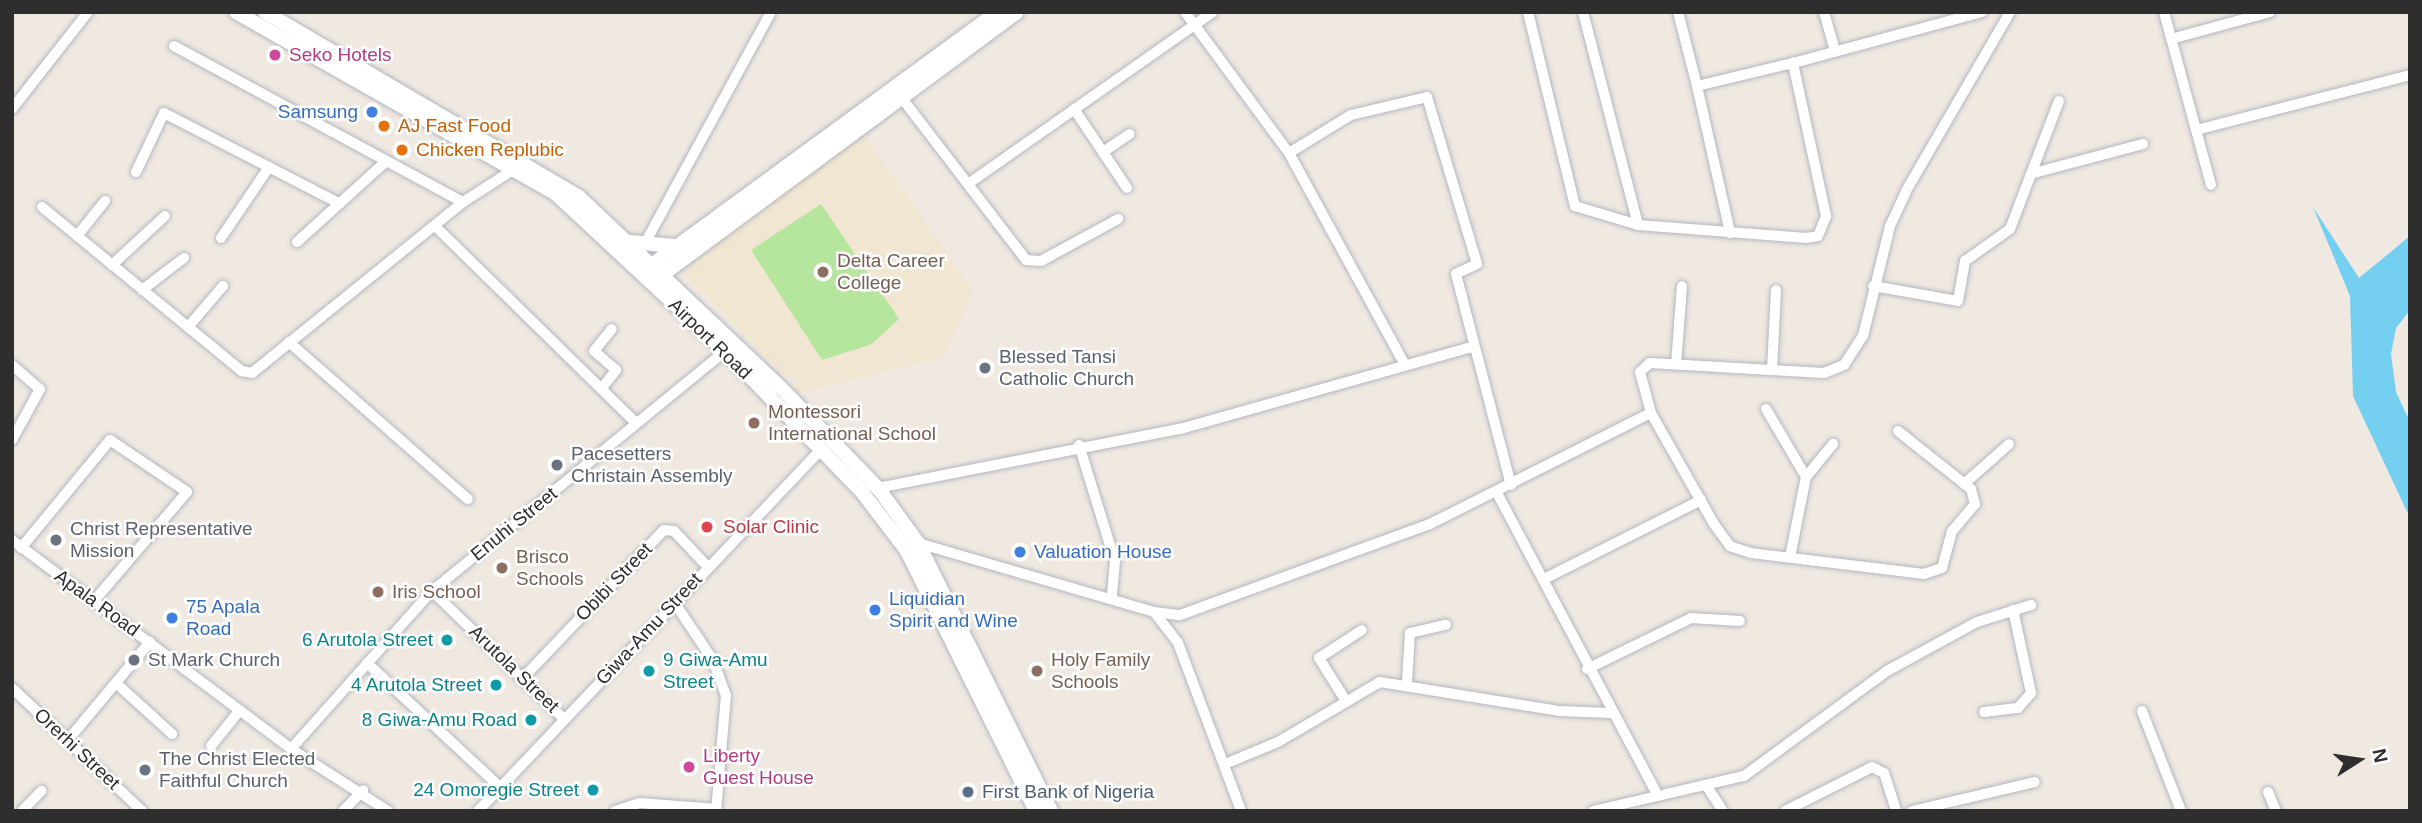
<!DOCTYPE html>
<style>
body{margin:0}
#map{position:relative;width:2422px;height:823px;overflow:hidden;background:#efe9e1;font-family:Arial,sans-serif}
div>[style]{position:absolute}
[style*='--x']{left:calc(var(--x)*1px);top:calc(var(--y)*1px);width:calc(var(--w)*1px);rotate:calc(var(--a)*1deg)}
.education>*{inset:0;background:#f0e6d1}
.green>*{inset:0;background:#b6e59e}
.water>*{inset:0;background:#75cff0}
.roads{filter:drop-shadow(0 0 2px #b4b7c1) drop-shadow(0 0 2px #b4b7c1)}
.street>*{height:10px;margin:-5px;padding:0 5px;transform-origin:5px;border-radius:5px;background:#fff}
.secondary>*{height:14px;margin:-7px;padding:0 7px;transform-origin:7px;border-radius:7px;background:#fff}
.dots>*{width:19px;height:19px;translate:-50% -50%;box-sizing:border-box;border:4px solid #fff;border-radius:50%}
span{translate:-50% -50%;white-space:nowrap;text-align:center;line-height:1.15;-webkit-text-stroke:5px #fff;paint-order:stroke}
.hotel-label{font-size:19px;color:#b23c85}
.left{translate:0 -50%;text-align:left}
.shop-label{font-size:19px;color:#366cbe}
.right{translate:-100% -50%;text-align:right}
.food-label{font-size:19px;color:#c56008}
.education-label{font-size:19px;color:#785e54}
.street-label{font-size:19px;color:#2e2e2e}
.worship-label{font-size:19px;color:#5b616d}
.health-label{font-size:19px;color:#be3a42}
.culture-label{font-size:19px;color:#0d838f}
.service-label{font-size:19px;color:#4e5e75}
.frame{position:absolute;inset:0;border:14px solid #2e2e2e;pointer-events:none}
.north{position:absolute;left:2324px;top:725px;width:70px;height:70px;-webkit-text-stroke:5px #fff;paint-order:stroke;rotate:78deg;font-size:19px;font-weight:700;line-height:28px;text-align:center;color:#2e2e2e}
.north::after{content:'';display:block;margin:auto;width:24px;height:32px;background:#2e2e2e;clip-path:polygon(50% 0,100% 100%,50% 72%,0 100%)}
</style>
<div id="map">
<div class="education">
<i style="clip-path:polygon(864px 135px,974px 291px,943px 357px,795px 394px,797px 380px,786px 377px,689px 280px,684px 264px)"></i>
</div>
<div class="green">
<i style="clip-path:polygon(821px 204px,899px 319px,872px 344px,822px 360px,751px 250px)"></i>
</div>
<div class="water">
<i style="clip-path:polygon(2313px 207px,2359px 278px,2410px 236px,2410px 310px,2396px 328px,2391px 354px,2396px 392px,2410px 422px,2410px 518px,2353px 396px,2350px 296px)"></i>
</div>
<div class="roads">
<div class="street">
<i style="--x:1185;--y:12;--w:175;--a:53.6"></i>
<i style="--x:1289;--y:153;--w:242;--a:61.3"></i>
<i style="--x:1528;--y:12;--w:200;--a:76.4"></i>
<i style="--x:1575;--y:206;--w:66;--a:16.8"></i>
<i style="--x:1583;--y:12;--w:220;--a:75.5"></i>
<i style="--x:1638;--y:225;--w:169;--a:4.4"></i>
<i style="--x:1806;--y:238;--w:12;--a:-9"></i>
<i style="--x:1818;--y:236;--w:22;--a:-68"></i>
<i style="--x:1826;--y:216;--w:157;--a:-102.2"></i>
<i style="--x:1793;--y:63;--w:196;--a:-15.1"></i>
<i style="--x:1678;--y:12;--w:76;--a:75.6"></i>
<i style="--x:1697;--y:86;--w:99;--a:-13.5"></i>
<i style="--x:1824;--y:12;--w:41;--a:74.2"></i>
<i style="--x:2164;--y:12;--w:179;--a:74.8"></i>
<i style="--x:2171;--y:39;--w:103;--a:-15.3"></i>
<i style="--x:174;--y:46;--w:328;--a:28.4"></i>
<i style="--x:1697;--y:86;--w:151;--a:77.3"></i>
<i style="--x:901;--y:97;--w:205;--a:52.5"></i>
<i style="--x:1026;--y:260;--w:15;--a:4"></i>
<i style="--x:1041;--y:261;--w:88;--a:-28.6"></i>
<i style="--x:12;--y:109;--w:123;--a:-51.9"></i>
<i style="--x:1074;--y:109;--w:95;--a:56.1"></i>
<i style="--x:2196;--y:130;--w:221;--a:-14.4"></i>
<i style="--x:1103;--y:152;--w:32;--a:-34"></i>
<i style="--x:1289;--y:153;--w:73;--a:-31.5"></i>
<i style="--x:1351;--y:115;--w:78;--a:-13.3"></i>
<i style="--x:1427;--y:97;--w:174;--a:73.3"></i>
<i style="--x:1477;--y:264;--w:23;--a:155"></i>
<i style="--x:1456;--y:274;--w:218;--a:75.4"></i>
<i style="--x:136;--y:172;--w:65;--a:-64.6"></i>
<i style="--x:164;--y:113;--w:198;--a:27.3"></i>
<i style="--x:2034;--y:173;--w:113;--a:-14.9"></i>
<i style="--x:968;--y:184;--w:299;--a:-35.1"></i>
<i style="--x:42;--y:207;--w:259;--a:39.4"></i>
<i style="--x:242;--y:371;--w:10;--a:11"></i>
<i style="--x:252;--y:373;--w:272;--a:-39"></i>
<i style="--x:463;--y:202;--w:56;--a:-32.6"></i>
<i style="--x:437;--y:228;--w:277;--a:44.4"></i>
<i style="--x:77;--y:236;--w:45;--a:-51.3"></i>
<i style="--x:221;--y:238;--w:86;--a:-55.9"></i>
<i style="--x:297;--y:242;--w:118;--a:-42.2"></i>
<i style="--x:644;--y:245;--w:265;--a:-61.4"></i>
<i style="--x:112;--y:265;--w:72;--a:-42.8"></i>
<i style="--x:1873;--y:286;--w:86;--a:10"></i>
<i style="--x:1958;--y:301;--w:41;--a:-80.1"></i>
<i style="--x:1965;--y:261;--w:55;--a:-35.4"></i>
<i style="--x:2010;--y:229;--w:137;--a:-69.1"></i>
<i style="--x:142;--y:290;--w:53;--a:-37.3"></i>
<i style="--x:188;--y:327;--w:54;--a:-49.5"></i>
<i style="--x:289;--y:342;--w:238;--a:41.3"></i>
<i style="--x:1676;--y:364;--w:78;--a:-85.6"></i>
<i style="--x:12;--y:365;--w:37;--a:41"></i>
<i style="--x:40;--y:389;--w:58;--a:118.8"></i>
<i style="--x:1772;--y:370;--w:80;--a:-87.1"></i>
<i style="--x:602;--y:388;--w:23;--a:-52"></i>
<i style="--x:616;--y:370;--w:29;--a:-139"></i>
<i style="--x:594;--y:351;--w:28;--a:-51"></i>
<i style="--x:1766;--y:409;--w:79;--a:59.5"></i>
<i style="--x:1806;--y:477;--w:82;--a:101.3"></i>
<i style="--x:1898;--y:431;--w:93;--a:38.5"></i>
<i style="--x:1971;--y:489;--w:16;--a:75"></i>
<i style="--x:1975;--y:504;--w:35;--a:130"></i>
<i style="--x:1952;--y:531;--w:38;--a:105"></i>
<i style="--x:1942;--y:568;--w:19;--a:162"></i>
<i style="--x:1924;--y:574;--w:174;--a:-173.1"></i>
<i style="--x:1751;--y:553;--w:22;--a:-162"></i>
<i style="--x:1730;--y:546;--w:27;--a:-126"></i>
<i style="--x:1714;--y:524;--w:128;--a:-119.6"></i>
<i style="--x:1651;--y:413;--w:42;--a:-105"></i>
<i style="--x:1640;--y:372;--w:13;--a:-42"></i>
<i style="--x:1650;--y:363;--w:174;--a:3.3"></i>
<i style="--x:1824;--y:373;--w:22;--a:-22"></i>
<i style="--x:1844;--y:365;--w:35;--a:-57"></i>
<i style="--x:1863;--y:336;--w:113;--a:-76.2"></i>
<i style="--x:1890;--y:226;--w:38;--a:-65"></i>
<i style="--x:1906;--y:191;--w:207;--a:-59.8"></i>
<i style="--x:1079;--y:445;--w:121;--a:72.8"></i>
<i style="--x:1115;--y:561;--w:35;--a:95"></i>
<i style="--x:1806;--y:477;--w:43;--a:-50.7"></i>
<i style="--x:1964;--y:484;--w:60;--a:-41.6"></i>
<i style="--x:878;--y:488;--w:308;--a:-11.1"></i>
<i style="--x:1180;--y:429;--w:303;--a:-15.7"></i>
<i style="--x:1497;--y:493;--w:343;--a:62"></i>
<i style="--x:12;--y:540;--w:349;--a:36.8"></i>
<i style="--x:291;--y:749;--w:115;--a:32.6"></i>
<i style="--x:918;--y:543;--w:246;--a:16.3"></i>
<i style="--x:1154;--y:612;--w:39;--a:52"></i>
<i style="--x:1178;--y:643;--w:179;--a:69.4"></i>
<i style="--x:21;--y:548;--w:140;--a:-50.5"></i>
<i style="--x:110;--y:440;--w:93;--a:34"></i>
<i style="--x:187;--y:492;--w:143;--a:130.5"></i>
<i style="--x:1544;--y:579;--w:176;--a:-26.7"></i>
<i style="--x:432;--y:591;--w:184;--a:44.1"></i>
<i style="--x:674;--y:602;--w:70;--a:56.1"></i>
<i style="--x:713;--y:660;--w:37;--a:70"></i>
<i style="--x:726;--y:695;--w:116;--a:94.9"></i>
<i style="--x:1154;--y:612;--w:26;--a:7"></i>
<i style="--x:1180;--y:615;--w:266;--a:-20"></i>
<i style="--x:1430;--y:524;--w:247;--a:-26.7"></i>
<i style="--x:367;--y:663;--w:182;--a:43"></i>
<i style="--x:1587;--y:669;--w:116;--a:-26.1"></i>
<i style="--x:1691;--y:618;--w:49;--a:3.5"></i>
<i style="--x:523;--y:678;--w:204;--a:-46.4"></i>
<i style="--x:664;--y:530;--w:10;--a:6"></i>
<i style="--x:674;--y:531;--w:50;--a:46.6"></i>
<i style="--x:1407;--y:682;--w:49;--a:-86.5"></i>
<i style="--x:1410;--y:633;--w:37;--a:-13"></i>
<i style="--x:116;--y:683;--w:76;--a:42.3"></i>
<i style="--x:12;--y:688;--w:179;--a:43.4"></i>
<i style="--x:1346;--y:701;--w:51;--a:-122.1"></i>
<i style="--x:1319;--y:658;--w:51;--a:-33.1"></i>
<i style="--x:2142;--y:711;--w:107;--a:68.7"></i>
<i style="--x:1984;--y:712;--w:34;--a:-7"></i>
<i style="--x:2018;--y:708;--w:20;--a:-49"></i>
<i style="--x:2031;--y:693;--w:85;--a:-102.2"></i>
<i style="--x:68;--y:740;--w:128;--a:-50.1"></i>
<i style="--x:211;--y:746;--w:46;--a:-51.1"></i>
<i style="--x:291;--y:749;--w:212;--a:-48.3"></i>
<i style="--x:432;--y:591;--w:379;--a:-39.3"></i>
<i style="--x:1225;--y:764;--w:57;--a:-22.5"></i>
<i style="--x:1278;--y:742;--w:118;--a:-30.5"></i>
<i style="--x:1380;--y:682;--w:181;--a:9.2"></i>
<i style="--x:1559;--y:711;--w:51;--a:2.2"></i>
<i style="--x:1706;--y:785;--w:31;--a:57"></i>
<i style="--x:2268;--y:792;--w:21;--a:67"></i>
<i style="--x:22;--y:811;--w:28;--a:-46"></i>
<i style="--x:343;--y:811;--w:29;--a:-46"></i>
<i style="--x:478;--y:811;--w:499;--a:-46.5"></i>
<i style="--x:615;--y:811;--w:26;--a:-18"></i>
<i style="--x:640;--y:803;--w:77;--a:4.5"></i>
<i style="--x:1593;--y:811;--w:155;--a:-13.1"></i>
<i style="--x:1744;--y:776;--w:177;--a:-36.3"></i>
<i style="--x:1887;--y:671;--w:102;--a:-28.6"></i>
<i style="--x:1977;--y:622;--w:57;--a:-17.5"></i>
<i style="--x:1785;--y:811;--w:97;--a:-26.8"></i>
<i style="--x:1872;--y:767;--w:13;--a:27"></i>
<i style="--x:1884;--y:773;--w:40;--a:72"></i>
<i style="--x:1912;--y:811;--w:126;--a:-13.3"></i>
</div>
<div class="secondary">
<i style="--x:236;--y:12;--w:368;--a:29.6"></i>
<i style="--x:556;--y:194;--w:231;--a:42.9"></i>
<i style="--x:725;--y:351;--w:198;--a:45.8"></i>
<i style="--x:863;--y:493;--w:73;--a:52.8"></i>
<i style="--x:907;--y:551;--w:290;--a:63.6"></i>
<i style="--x:265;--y:12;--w:364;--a:30.5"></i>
<i style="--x:579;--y:197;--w:277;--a:43.4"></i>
<i style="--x:780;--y:387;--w:141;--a:45.9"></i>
<i style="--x:878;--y:488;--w:68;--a:54"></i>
<i style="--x:918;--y:543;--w:299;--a:63.6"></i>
<i style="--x:630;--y:242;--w:45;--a:5.1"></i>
<i style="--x:645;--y:270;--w:436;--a:-36.2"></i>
<i style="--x:655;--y:280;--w:450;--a:-36.5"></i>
</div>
</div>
<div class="dots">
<i style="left:275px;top:55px;background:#d1479c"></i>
<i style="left:372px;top:112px;background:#3f7fe0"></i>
<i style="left:384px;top:126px;background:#e8710a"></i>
<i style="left:402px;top:150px;background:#e8710a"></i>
<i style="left:823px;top:272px;background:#8d6e63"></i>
<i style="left:985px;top:368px;background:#6b7280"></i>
<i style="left:754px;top:423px;background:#8d6e63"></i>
<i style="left:557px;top:465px;background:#6b7280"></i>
<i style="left:707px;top:527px;background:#e0444e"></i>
<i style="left:56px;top:540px;background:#6b7280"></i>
<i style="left:1020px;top:552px;background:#3f7fe0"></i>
<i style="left:502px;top:568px;background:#8d6e63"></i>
<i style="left:378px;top:592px;background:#8d6e63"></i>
<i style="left:875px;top:610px;background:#3f7fe0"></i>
<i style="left:172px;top:618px;background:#3f7fe0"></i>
<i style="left:447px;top:640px;background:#0f9aa8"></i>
<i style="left:134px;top:660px;background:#6b7280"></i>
<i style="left:649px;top:671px;background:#0f9aa8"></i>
<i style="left:1037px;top:671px;background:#8d6e63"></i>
<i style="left:496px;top:685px;background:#0f9aa8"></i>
<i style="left:531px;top:720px;background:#0f9aa8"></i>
<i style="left:689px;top:767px;background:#d1479c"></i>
<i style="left:145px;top:770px;background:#6b7280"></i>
<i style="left:593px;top:790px;background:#0f9aa8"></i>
<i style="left:968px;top:792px;background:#5c6f8a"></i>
</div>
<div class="hotel-label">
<span class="left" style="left:289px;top:55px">Seko Hotels</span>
<span class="left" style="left:703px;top:767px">Liberty<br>Guest House</span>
</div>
<div class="shop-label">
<span class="right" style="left:358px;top:112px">Samsung</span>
<span class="left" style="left:1034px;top:552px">Valuation House</span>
<span class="left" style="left:889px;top:610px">Liquidian<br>Spirit and Wine</span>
<span class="left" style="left:186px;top:618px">75 Apala<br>Road</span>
</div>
<div class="food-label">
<span class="left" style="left:398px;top:126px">AJ Fast Food</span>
<span class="left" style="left:416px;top:150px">Chicken Replubic</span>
</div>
<div class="education-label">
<span class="left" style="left:837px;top:272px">Delta Career<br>College</span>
<span class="left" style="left:768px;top:423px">Montessori<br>International School</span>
<span class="left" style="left:516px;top:568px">Brisco<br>Schools</span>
<span class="left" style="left:392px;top:592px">Iris School</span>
<span class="left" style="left:1051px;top:671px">Holy Family<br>Schools</span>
</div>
<div class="street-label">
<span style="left:710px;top:339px;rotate:44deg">Airport Road</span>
<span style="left:514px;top:524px;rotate:-39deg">Enuhi Street</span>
<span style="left:614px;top:582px;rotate:-46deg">Obibi Street</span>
<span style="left:97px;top:603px;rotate:36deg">Apala Road</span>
<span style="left:649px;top:629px;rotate:-47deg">Giwa-Amu Street</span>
<span style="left:514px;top:669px;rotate:44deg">Arutola Street</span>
<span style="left:77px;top:749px;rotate:43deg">Orerhi Street</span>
</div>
<div class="worship-label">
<span class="left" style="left:999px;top:368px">Blessed Tansi<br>Catholic Church</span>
<span class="left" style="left:571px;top:465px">Pacesetters<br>Christain Assembly</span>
<span class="left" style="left:70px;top:540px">Christ Representative<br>Mission</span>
<span class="left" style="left:148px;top:660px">St Mark Church</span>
<span class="left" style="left:159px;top:770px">The Christ Elected<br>Faithful Church</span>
</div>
<div class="health-label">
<span class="left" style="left:723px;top:527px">Solar Clinic</span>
</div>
<div class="culture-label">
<span class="right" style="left:433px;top:640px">6 Arutola Street</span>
<span class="left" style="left:663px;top:671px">9 Giwa-Amu<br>Street</span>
<span class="right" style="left:482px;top:685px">4 Arutola Street</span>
<span class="right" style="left:517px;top:720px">8 Giwa-Amu Road</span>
<span class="right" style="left:579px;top:790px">24 Omoregie Street</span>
</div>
<div class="service-label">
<span class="left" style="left:982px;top:792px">First Bank of Nigeria</span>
</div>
<div class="frame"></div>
<div class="north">N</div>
</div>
